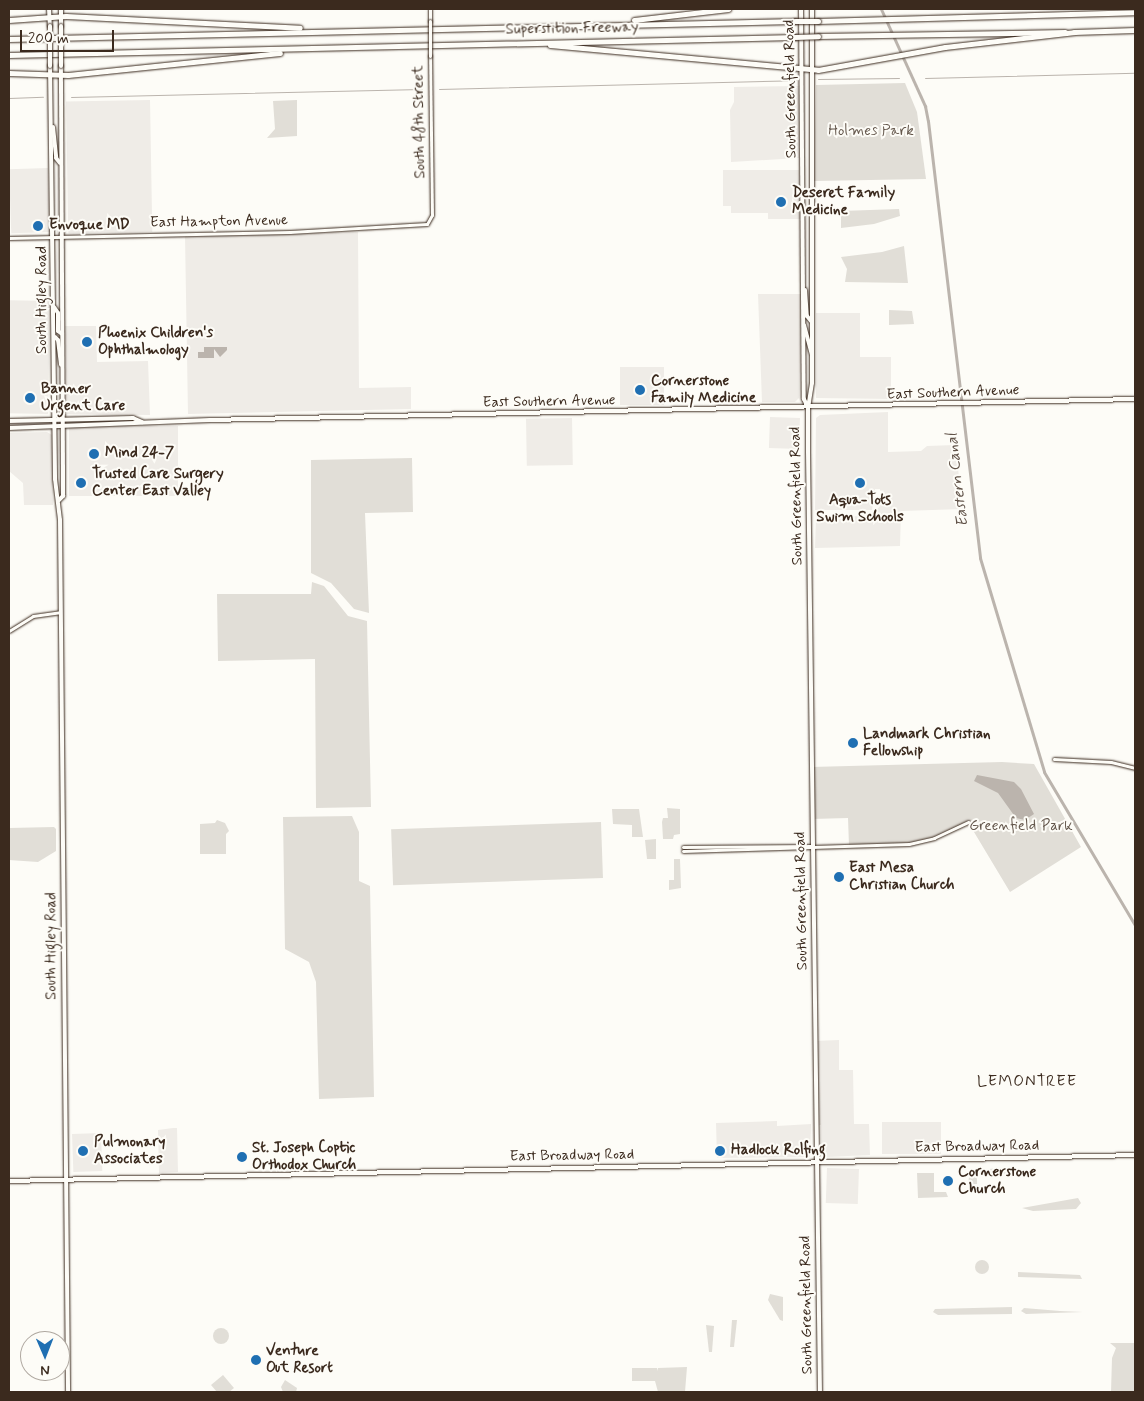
<!DOCTYPE html>
<style>
body{margin:0}
#map{position:relative;width:1144px;height:1401px;overflow:hidden;background:#fdfcf7;font-family:Mynerve,sans-serif}
div>[style]{position:absolute}
[style*='--x']{left:calc(var(--x)*1px);top:calc(var(--y)*1px);width:calc(var(--w)*1px);rotate:calc(var(--a)*1deg)}
.built>*{inset:0;background:#efece7;transform-origin:0 0}
.green>*{inset:0;background:#e1ded7;transform-origin:0 0}
.round{border-radius:50%}
.water>*{inset:0;background:#bbb4ad}
.stream>*{height:1px;margin:-0.5px;padding:0 0.5px;transform-origin:0.5px;border-radius:0.5px;background:#bbb4ad}
.canal>*{height:3px;margin:-1.5px;padding:0 1.5px;transform-origin:1.5px;border-radius:1.5px;background:#bbb4ad}
.roads{filter:drop-shadow(0 0 1px #3b2a1e) drop-shadow(0 0 1px #3b2a1e)}
.tertiary>*{height:3px;margin:-1.5px;padding:0 1.5px;transform-origin:1.5px;border-radius:1.5px;background:#fdfcf7}
.secondary>*{height:4px;margin:-2px;padding:0 2px;transform-origin:2px;border-radius:2px;background:#fdfcf7}
.motorway>*{height:5px;margin:-2.5px;padding:0 2.5px;transform-origin:2.5px;border-radius:2.5px;background:#fdfcf7}
.bridges{filter:drop-shadow(0 0 1px #3b2a1e) drop-shadow(0 0 1px #3b2a1e)}
.tertiary-bridge>*{height:3px;margin:-1.5px;padding:0 1.5px;transform-origin:1.5px;border-radius:1.5px;background:#fdfcf7}
.secondary-bridge>*{height:4px;margin:-2px;padding:0 2px;transform-origin:2px;border-radius:2px;background:#fdfcf7}
.motorway-bridge>*{height:5px;margin:-2.5px;padding:0 2.5px;transform-origin:2.5px;border-radius:2.5px;background:#fdfcf7}
.dots>*{width:14px;height:14px;translate:-50% -50%;box-sizing:border-box;border:2px solid #fdfcf7;border-radius:50%}
span{translate:-50% -50%;white-space:nowrap;text-align:center;line-height:1.15;-webkit-text-stroke:4px #fdfcf7;paint-order:stroke}
.street-label{font-size:15px;color:#3b2a1e}
.park-label{font-size:15px;color:#64574c}
.poi-label{font-size:15px;color:#3b2a1e;font-weight:700}
.left{translate:0 -50%;text-align:left}
.water-label{font-size:16px;color:#615349;font-style:italic}
.neighbourhood-label{font-size:16px;color:#3b2a1e;letter-spacing:1px}
.frame{position:absolute;inset:0;border:10px solid #3b2a1e;pointer-events:none}
.north{position:absolute;left:20px;top:1331px;width:50px;height:50px;box-sizing:border-box;background:#fdfcf7;border:1px solid #afa8a0;border-radius:50%;rotate:179deg;font-size:14px;font-weight:700;line-height:20px;text-align:center;color:#3b2a1e}
.north::after{content:'';display:block;margin:auto;width:18px;height:22px;background:#1f6fb2;clip-path:polygon(50% 0,100% 100%,50% 72%,0 100%)}
.scale{position:absolute;left:20px;top:30px;width:94px;height:22px;box-sizing:border-box;border:2px solid #3b2a1e;border-top:0;padding-left:6px;font-size:15px;line-height:18px;white-space:nowrap;color:#3b2a1e;-webkit-text-stroke:4px #fdfcf7;paint-order:stroke}
</style>
<div id="map">
<div class="built">
<i style="clip-path:polygon(799px 86px,799px 158px,731px 162px,730px 110px,734px 102px,734px 87px)"></i>
<i style="left:150px;top:100px;width:132px;height:84px;rotate:89deg"></i>
<i style="left:48px;top:168px;width:64px;height:39px;rotate:88deg"></i>
<i style="clip-path:polygon(723px 170px,799px 170px,801px 219px,768px 219px,768px 213px,731px 213px,731px 206px,723px 206px)"></i>
<i style="clip-path:polygon(358px 232px,359px 388px,411px 387px,411px 409px,188px 414px,185px 236px)"></i>
<i style="clip-path:polygon(758px 294px,801px 294px,799px 398px,795px 402px,762px 402px)"></i>
<i style="left:50px;top:301px;width:113px;height:41px;rotate:91deg"></i>
<i style="clip-path:polygon(816px 313px,860px 313px,860px 357px,891px 357px,891px 399px,816px 398px)"></i>
<i style="clip-path:polygon(65px 326px,96px 326px,97px 362px,148px 361px,150px 415px,67px 414px)"></i>
<i style="left:664px;top:367px;width:38px;height:44px;rotate:90deg"></i>
<i style="clip-path:polygon(888px 412px,888px 452px,921px 451px,927px 446px,955px 445px,963px 509px,901px 511px,900px 546px,815px 548px,816px 517px,871px 516px,880px 506px,880px 489px,875px 489px,872px 510px,815px 510px,816px 418px,820px 415px)"></i>
<i style="left:770px;top:417px;width:30px;height:31px;rotate:2deg"></i>
<i style="left:572px;top:418px;width:47px;height:46px;rotate:89deg"></i>
<i style="left:178px;top:426px;width:70px;height:109px;rotate:90deg"></i>
<i style="clip-path:polygon(47px 432px,52px 435px,53px 505px,24px 505px,23px 483px,9px 471px,9px 433px)"></i>
<i style="clip-path:polygon(839px 1040px,839px 1070px,853px 1070px,854px 1124px,869px 1124px,870px 1155px,825px 1157px,821px 1154px,821px 1125px,816px 1125px,815px 1041px)"></i>
<i style="clip-path:polygon(777px 1121px,777px 1126px,811px 1124px,810px 1157px,717px 1158px,716px 1123px)"></i>
<i style="left:941px;top:1122px;width:32px;height:59px;rotate:90deg"></i>
<i style="clip-path:polygon(173px 1128px,177px 1128px,178px 1172px,159px 1173px,158px 1130px)"></i>
<i style="left:101px;top:1133px;width:38px;height:29px;rotate:88deg"></i>
<i style="left:827px;top:1168px;width:32px;height:35px;rotate:2deg"></i>
</div>
<div class="green">
<i style="clip-path:polygon(905px 83px,917px 112px,926px 179px,814px 181px,816px 85px)"></i>
<i style="clip-path:polygon(297px 100px,297px 136px,267px 138px,275px 129px,273px 101px)"></i>
<i style="clip-path:polygon(899px 209px,900px 216px,874px 224px,841px 228px,841px 211px)"></i>
<i style="clip-path:polygon(904px 246px,908px 283px,845px 282px,847px 269px,841px 257px,882px 252px)"></i>
<i style="clip-path:polygon(889px 310px,912px 311px,914px 324px,889px 325px)"></i>
<i style="clip-path:polygon(412px 458px,413px 512px,365px 513px,369px 613px,354px 609px,331px 583px,311px 573px,311px 460px)"></i>
<i style="clip-path:polygon(312px 582px,324px 586px,348px 616px,367px 621px,371px 807px,316px 808px,315px 659px,218px 661px,217px 594px,311px 594px)"></i>
<i style="clip-path:polygon(1002px 762px,1034px 764px,1081px 847px,1010px 892px,968px 822px,922px 842px,849px 846px,848px 818px,812px 819px,811px 767px)"></i>
<i style="clip-path:polygon(667px 808px,680px 809px,680px 834px,674px 835px,673px 839px,663px 839px,662px 822px,663px 818px,668px 818px)"></i>
<i style="clip-path:polygon(612px 809px,639px 809px,643px 837px,632px 837px,632px 825px,613px 824px)"></i>
<i style="clip-path:polygon(352px 816px,359px 832px,359px 881px,370px 886px,374px 1097px,319px 1099px,316px 982px,309px 962px,285px 949px,283px 817px)"></i>
<i style="clip-path:polygon(217px 820px,225px 823px,229px 831px,226px 834px,226px 854px,200px 854px,200px 824px,215px 823px)"></i>
<i style="left:601px;top:822px;width:56px;height:210px;rotate:88deg"></i>
<i style="clip-path:polygon(54px 827px,56px 829px,56px 851px,38px 862px,9px 860px,9px 828px)"></i>
<i style="clip-path:polygon(656px 839px,656px 859px,647px 859px,645px 840px)"></i>
<i style="clip-path:polygon(674px 859px,680px 859px,681px 888px,669px 890px,669px 880px,674px 880px)"></i>
<i style="clip-path:polygon(999px 1168px,1008px 1174px,977px 1174px,977px 1184px,968px 1184px,970px 1171px)"></i>
<i style="clip-path:polygon(917px 1173px,934px 1173px,934px 1192px,946px 1192px,948px 1197px,918px 1198px)"></i>
<i style="clip-path:polygon(1078px 1198px,1081px 1203px,1076px 1209px,1033px 1211px,1022px 1208px)"></i>
<i class="round" style="left:975px;top:1260px;width:14px;height:14px"></i>
<i style="clip-path:polygon(1018px 1272px,1080px 1275px,1082px 1279px,1018px 1277px)"></i>
<i style="clip-path:polygon(770px 1294px,783px 1297px,783px 1321px,780px 1320px,768px 1300px)"></i>
<i style="clip-path:polygon(1012px 1307px,1012px 1314px,938px 1315px,933px 1312px,935px 1309px)"></i>
<i style="clip-path:polygon(1024px 1308px,1060px 1311px,1083px 1312px,1026px 1314px,1021px 1311px)"></i>
<i style="clip-path:polygon(732px 1320px,737px 1320px,734px 1347px,730px 1347px)"></i>
<i style="clip-path:polygon(706px 1325px,714px 1326px,712px 1352px,709px 1352px)"></i>
<i class="round" style="left:213px;top:1328px;width:16px;height:16px"></i>
<i style="clip-path:polygon(1110px 1343px,1135px 1343px,1135px 1392px,1111px 1392px,1112px 1358px,1116px 1348px)"></i>
<i style="clip-path:polygon(687px 1367px,685px 1392px,658px 1392px,655px 1381px,632px 1381px,632px 1368px,657px 1368px,657px 1371px,658px 1368px)"></i>
<i style="clip-path:polygon(223px 1375px,234px 1388px,229px 1392px,217px 1392px,211px 1385px)"></i>
<i style="clip-path:polygon(285px 1380px,297px 1388px,296px 1392px,283px 1392px,281px 1387px)"></i>
</div>
<div class="water">
<i style="clip-path:polygon(204px 347px,227px 347px,227px 350px,220px 357px,214px 349px,214px 358px,198px 358px,198px 352px,204px 352px)"></i>
<i style="clip-path:polygon(977px 775px,1014px 782px,1021px 789px,1034px 814px,1025px 820px,1016px 818px,998px 793px,974px 781px)"></i>
</div>
<div class="stream">
<i style="--x:925;--y:78;--w:210;--a:-1.4"></i>
<i style="--x:818;--y:79;--w:81;--a:-0.7"></i>
<i style="--x:439;--y:89;--w:357;--a:-1.4"></i>
<i style="--x:71;--y:97;--w:351;--a:-1.3"></i>
<i style="--x:9;--y:98;--w:34;--a:-2"></i>
</div>
<div class="canal">
<i style="--x:881;--y:9;--w:107;--a:65.6"></i>
<i style="--x:925;--y:106;--w:15;--a:79"></i>
<i style="--x:928;--y:121;--w:440;--a:83.2"></i>
<i style="--x:980;--y:558;--w:223;--a:73.3"></i>
<i style="--x:1044;--y:772;--w:178;--a:59.3"></i>
</div>
<div class="roads">
<div class="tertiary">
<i style="--x:430;--y:9;--w:12;--a:90"></i>
<i style="--x:9;--y:238;--w:281;--a:-1.2"></i>
<i style="--x:290;--y:232;--w:137;--a:-3.3"></i>
<i style="--x:427;--y:224;--w:10;--a:-61"></i>
<i style="--x:432;--y:215;--w:159;--a:-90.7"></i>
<i style="--x:9;--y:631;--w:28;--a:-32"></i>
<i style="--x:33;--y:616;--w:27;--a:-8"></i>
<i style="--x:1054;--y:759;--w:57;--a:3"></i>
<i style="--x:1111;--y:762;--w:25;--a:14"></i>
<i style="--x:683;--y:847;--w:129;--a:-0.4"></i>
<i style="--x:683;--y:851;--w:226;--a:-1.8"></i>
<i style="--x:909;--y:844;--w:26;--a:-13"></i>
<i style="--x:934;--y:838;--w:38;--a:-25"></i>
</div>
<div class="secondary">
<i style="--x:49;--y:9;--w:17;--a:87"></i>
<i style="--x:801;--y:9;--w:390;--a:89.6"></i>
<i style="--x:804;--y:399;--w:10;--a:66"></i>
<i style="--x:812;--y:9;--w:374;--a:90"></i>
<i style="--x:812;--y:383;--w:26;--a:99"></i>
<i style="--x:808;--y:409;--w:43;--a:90"></i>
<i style="--x:808;--y:452;--w:940;--a:89.27"></i>
<i style="--x:61;--y:26;--w:17;--a:-90"></i>
<i style="--x:50;--y:66;--w:413;--a:89.3"></i>
<i style="--x:55;--y:479;--w:41;--a:83"></i>
<i style="--x:60;--y:520;--w:872;--a:89.47"></i>
<i style="--x:53;--y:127;--w:31;--a:84"></i>
<i style="--x:56;--y:158;--w:6;--a:51"></i>
<i style="--x:805;--y:290;--w:26;--a:86"></i>
<i style="--x:807;--y:316;--w:6;--a:51"></i>
<i style="--x:54;--y:307;--w:7;--a:56"></i>
<i style="--x:58;--y:313;--w:18;--a:90"></i>
<i style="--x:58;--y:331;--w:5;--a:37"></i>
<i style="--x:804;--y:325;--w:31;--a:75"></i>
<i style="--x:55;--y:337;--w:4;--a:45"></i>
<i style="--x:58;--y:340;--w:25;--a:83"></i>
<i style="--x:9;--y:421;--w:124;--a:-1.4"></i>
<i style="--x:133;--y:418;--w:10;--a:24"></i>
<i style="--x:9;--y:428;--w:201;--a:-2.3"></i>
<i style="--x:210;--y:420;--w:925;--a:-1.3"></i>
<i style="--x:59;--y:500;--w:6;--a:-45"></i>
<i style="--x:63;--y:496;--w:27;--a:-90"></i>
<i style="--x:63;--y:469;--w:403;--a:-90.3"></i>
<i style="--x:9;--y:1181;--w:1126;--a:-1.32"></i>
</div>
<div class="motorway">
<i style="--x:9;--y:20;--w:57;--a:-4"></i>
<i style="--x:66;--y:16;--w:234;--a:2.9"></i>
<i style="--x:634;--y:20;--w:95;--a:-6.7"></i>
<i style="--x:818;--y:21;--w:317;--a:-1.6"></i>
<i style="--x:1074;--y:32;--w:61;--a:-1.9"></i>
<i style="--x:818;--y:36;--w:247;--a:-0.9"></i>
<i style="--x:9;--y:39;--w:786;--a:-1.31"></i>
<i style="--x:550;--y:45;--w:269;--a:5.3"></i>
<i style="--x:818;--y:70;--w:129;--a:-10.3"></i>
<i style="--x:945;--y:47;--w:131;--a:-6.6"></i>
<i style="--x:9;--y:55;--w:786;--a:-1.31"></i>
<i style="--x:9;--y:73;--w:59;--a:1.9"></i>
<i style="--x:68;--y:75;--w:213;--a:-5.9"></i>
</div>
</div>
<div class="bridges">
<div class="tertiary-bridge">
<i style="--x:430;--y:21;--w:35;--a:90"></i>
</div>
<div class="secondary-bridge">
<i style="--x:50;--y:26;--w:40;--a:90"></i>
<i style="--x:61;--y:26;--w:40;--a:90"></i>
</div>
<div class="motorway-bridge">
<i style="--x:795;--y:21;--w:23;--a:0"></i>
<i style="--x:795;--y:37;--w:23;--a:-2"></i>
</div>
</div>
<div class="dots">
<i style="left:781px;top:202px;background:#1f6fb2"></i>
<i style="left:38px;top:226px;background:#1f6fb2"></i>
<i style="left:87px;top:342px;background:#1f6fb2"></i>
<i style="left:640px;top:390px;background:#1f6fb2"></i>
<i style="left:30px;top:398px;background:#1f6fb2"></i>
<i style="left:94px;top:454px;background:#1f6fb2"></i>
<i style="left:81px;top:483px;background:#1f6fb2"></i>
<i style="left:860px;top:483px;background:#1f6fb2"></i>
<i style="left:853px;top:743px;background:#1f6fb2"></i>
<i style="left:839px;top:877px;background:#1f6fb2"></i>
<i style="left:83px;top:1151px;background:#1f6fb2"></i>
<i style="left:720px;top:1151px;background:#1f6fb2"></i>
<i style="left:242px;top:1157px;background:#1f6fb2"></i>
<i style="left:948px;top:1181px;background:#1f6fb2"></i>
<i style="left:256px;top:1360px;background:#1f6fb2"></i>
</div>
<div class="street-label">
<span style="left:572px;top:29px;rotate:-1deg">Superstition Freeway</span>
<span style="left:791px;top:89px;rotate:-91deg">South Greenfield Road</span>
<span style="left:420px;top:122px;rotate:-91deg">South 48th Street</span>
<span style="left:219px;top:222px;rotate:-1deg">East Hampton Avenue</span>
<span style="left:43px;top:300px;rotate:-90deg">South Higley Road</span>
<span style="left:953px;top:393px;rotate:-2deg">East Southern Avenue</span>
<span style="left:549px;top:402px;rotate:-1deg">East Southern Avenue</span>
<span style="left:797px;top:496px;rotate:-91deg">South Greenfield Road</span>
<span style="left:802px;top:901px;rotate:-91deg">South Greenfield Road</span>
<span style="left:52px;top:946px;rotate:-90deg">South Higley Road</span>
<span style="left:977px;top:1147px;rotate:-1deg">East Broadway Road</span>
<span style="left:572px;top:1156px;rotate:-1deg">East Broadway Road</span>
<span style="left:807px;top:1305px;rotate:-91deg">South Greenfield Road</span>
</div>
<div class="park-label">
<span style="left:871px;top:132px">Holmes Park</span>
<span style="left:1021px;top:827px">Greenfield Park</span>
</div>
<div class="poi-label">
<span class="left" style="left:792px;top:202px">Deseret Family<br>Medicine</span>
<span class="left" style="left:49px;top:226px">Envoque MD</span>
<span class="left" style="left:98px;top:342px">Phoenix Children's<br>Ophthalmology</span>
<span class="left" style="left:651px;top:390px">Cornerstone<br>Family Medicine</span>
<span class="left" style="left:41px;top:398px">Banner<br>Urgent Care</span>
<span class="left" style="left:105px;top:454px">Mind 24-7</span>
<span class="left" style="left:92px;top:483px">Trusted Care Surgery<br>Center East Valley</span>
<span style="left:860px;top:509px">Aqua-Tots<br>Swim Schools</span>
<span class="left" style="left:863px;top:743px">Landmark Christian<br>Fellowship</span>
<span class="left" style="left:849px;top:877px">East Mesa<br>Christian Church</span>
<span class="left" style="left:94px;top:1151px">Pulmonary<br>Associates</span>
<span class="left" style="left:252px;top:1157px">St. Joseph Coptic<br>Orthodox Church</span>
<span class="left" style="left:731px;top:1151px">Hadlock Rolfing</span>
<span class="left" style="left:958px;top:1181px">Cornerstone<br>Church</span>
<span class="left" style="left:266px;top:1360px">Venture<br>Out Resort</span>
</div>
<div class="water-label">
<span style="left:958px;top:480px;rotate:-97deg">Eastern Canal</span>
</div>
<div class="neighbourhood-label">
<span style="left:1027px;top:1082px">LEMONTREE</span>
</div>
<div class="frame"></div>
<div class="north">N</div>
<div class="scale">200 m</div>
</div>
